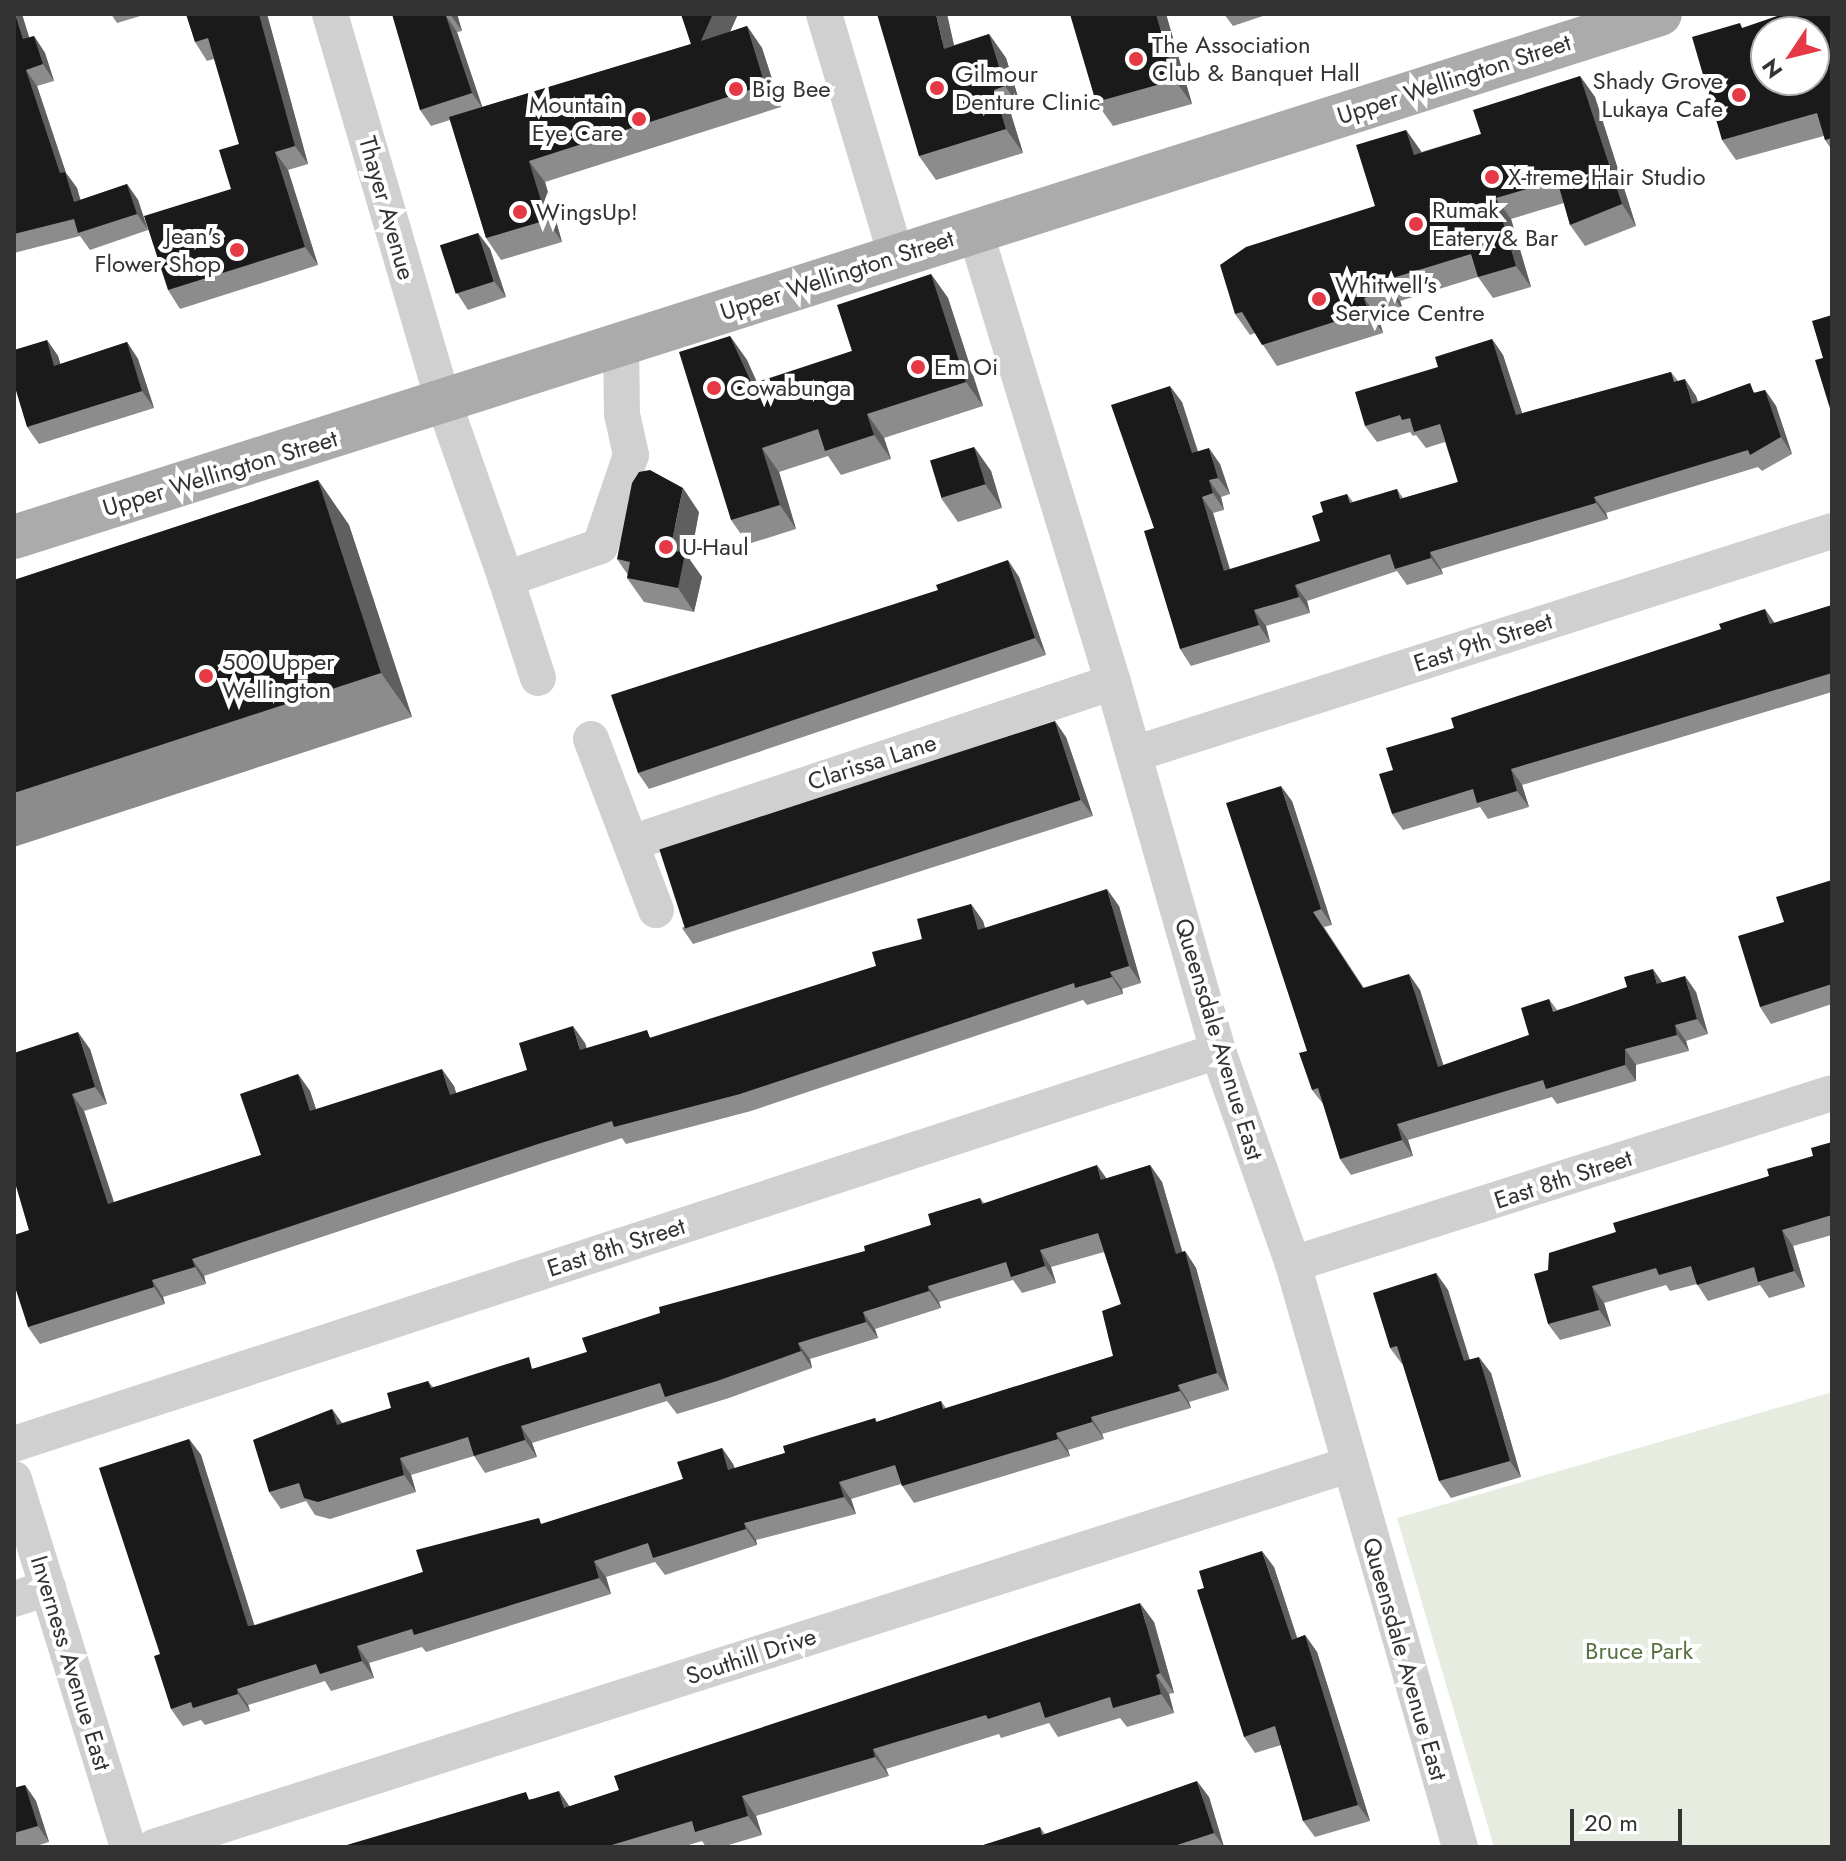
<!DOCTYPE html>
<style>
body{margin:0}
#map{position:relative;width:1846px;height:1861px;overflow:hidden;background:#fff;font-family:Jost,sans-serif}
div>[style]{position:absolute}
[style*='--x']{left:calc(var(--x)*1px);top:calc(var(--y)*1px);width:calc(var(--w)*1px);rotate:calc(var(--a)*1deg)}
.green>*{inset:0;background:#e6ecdf}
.minor>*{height:36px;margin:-18px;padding:0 18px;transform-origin:18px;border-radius:18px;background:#d0d0d0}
.major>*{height:44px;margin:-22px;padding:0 22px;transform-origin:22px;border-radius:22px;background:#ababab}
.wall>*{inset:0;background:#8c8c8c}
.shaded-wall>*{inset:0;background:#5f5f5f}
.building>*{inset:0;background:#1a1a1a;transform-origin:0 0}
.dots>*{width:22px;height:22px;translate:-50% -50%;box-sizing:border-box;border:4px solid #fff;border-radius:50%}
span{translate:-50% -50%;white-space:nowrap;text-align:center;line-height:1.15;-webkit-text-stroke:8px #fff;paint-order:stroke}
.poi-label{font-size:24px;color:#333}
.left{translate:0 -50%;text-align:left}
.right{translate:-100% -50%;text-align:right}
.street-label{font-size:24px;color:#333}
.park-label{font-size:24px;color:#56703f}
.frame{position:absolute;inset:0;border:16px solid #333;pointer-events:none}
.north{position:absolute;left:1750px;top:16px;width:80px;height:80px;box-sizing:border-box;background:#fff;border:2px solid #adadad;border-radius:50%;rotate:235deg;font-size:22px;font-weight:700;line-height:32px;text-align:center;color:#333}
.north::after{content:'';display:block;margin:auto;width:28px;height:36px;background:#e63946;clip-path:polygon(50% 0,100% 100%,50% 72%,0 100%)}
.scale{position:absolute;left:1570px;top:1809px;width:112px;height:36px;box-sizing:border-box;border:4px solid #333;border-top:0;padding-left:10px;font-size:24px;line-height:28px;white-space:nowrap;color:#333;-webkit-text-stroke:6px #fff;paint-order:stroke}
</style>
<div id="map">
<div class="green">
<i style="clip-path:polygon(1832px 1392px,1832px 1847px,1494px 1847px,1397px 1518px)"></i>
</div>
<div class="minor">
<i style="--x:330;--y:14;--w:405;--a:73.7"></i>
<i style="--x:444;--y:403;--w:187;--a:70.6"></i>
<i style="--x:506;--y:579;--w:100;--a:-19.3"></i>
<i style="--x:600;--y:546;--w:96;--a:-71.2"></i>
<i style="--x:631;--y:455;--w:42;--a:-102.4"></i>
<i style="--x:622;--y:414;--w:70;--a:-90.8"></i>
<i style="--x:824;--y:14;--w:252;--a:73.4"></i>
<i style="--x:975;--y:231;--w:472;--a:73"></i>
<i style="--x:1113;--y:682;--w:384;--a:74.1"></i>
<i style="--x:1218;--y:1051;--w:226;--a:70.6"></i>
<i style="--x:1293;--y:1264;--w:606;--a:74.02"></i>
<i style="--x:506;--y:579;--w:104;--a:72.1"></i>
<i style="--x:591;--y:739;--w:183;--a:69.2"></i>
<i style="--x:1134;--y:754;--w:733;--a:-17.72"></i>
<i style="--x:631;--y:843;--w:508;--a:-18.47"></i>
<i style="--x:1293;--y:1264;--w:565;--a:-17.6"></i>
<i style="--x:14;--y:1444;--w:1267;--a:-18.08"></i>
<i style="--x:14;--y:1479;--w:385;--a:72.8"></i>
<i style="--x:14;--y:1599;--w:36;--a:-18"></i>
<i style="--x:154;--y:1847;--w:1254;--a:-17.74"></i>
</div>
<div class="major">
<i style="--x:14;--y:537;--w:1727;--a:-17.63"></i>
</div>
<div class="wall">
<i style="clip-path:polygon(14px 14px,29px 38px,34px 36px,45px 53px,54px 81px,37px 86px,66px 173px,77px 188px,80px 200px,127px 184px,138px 200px,148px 230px,90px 250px,80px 236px,14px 253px)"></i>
<i style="clip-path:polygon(111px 14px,147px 14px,117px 23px)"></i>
<i style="clip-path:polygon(186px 14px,267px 14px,308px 164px,288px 170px,318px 265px,180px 309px,168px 290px,231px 189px,239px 144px,214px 59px,207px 61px,195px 42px)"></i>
<i style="clip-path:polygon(392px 14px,457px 14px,462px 31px,457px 32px,482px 107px,691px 44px,681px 14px,738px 14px,730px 32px,747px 26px,762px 48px,781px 107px,545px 182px,562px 242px,501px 260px,486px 238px,450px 120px,431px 126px,420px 110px)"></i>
<i style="clip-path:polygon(947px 14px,954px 45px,989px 34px,1006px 58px,1022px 110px,1011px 114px,1023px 153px,936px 180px,919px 156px)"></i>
<i style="clip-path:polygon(1070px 14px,1166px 14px,1192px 104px,1113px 126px,1096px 102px)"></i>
<i style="clip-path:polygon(1224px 14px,1269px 14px,1233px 26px)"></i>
<i style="clip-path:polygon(1832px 14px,1832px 150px,1825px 140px,1824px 136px,1736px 160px,1722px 140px)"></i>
<i style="clip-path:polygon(1580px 76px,1595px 97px,1636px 226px,1585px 246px,1570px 225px,1564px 203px,1511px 219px,1531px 287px,1493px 298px,1478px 277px,1400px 301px,1404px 312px,1379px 319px,1383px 333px,1277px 366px,1255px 333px,1250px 335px,1235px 314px,1375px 206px,1406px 130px,1421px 152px,1481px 134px)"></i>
<i style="clip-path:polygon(478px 233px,490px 249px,506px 297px,468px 310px,457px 293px)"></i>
<i style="clip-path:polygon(931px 274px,948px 298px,983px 406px,884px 438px,891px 459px,841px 475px,828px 456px,779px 472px,796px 529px,748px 544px,731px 520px,730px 336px,747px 360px,757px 382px,852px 351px)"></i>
<i style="clip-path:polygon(1492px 339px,1503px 355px,1522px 413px,1671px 372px,1678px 381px,1696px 396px,1698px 401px,1757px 392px,1765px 390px,1776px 406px,1792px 454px,1762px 471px,1758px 467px,1606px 513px,1608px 519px,1441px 569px,1443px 574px,1407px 585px,1397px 571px,1307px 601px,1310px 613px,1266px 626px,1270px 642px,1191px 666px,1180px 649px,1154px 528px,1182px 402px,1198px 451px,1220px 464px,1230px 494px,1221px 497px,1224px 510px,1213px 513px,1230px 569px,1320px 541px,1323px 512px,1347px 494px,1353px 502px,1397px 489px,1403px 498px,1458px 482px,1445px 442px,1426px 448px,1416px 435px,1413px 436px,1410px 432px,1377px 442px,1365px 426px,1438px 367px)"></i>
<i style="clip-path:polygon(47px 340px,58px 356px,60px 364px,127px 342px,138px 359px,154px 408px,39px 444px,27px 427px)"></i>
<i style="clip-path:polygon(974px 447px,991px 471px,1002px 508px,958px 522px,941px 498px)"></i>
<i style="clip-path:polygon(318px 480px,349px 525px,412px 717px,14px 847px,14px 580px)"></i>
<i style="clip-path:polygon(699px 512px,690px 560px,702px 577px,694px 612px,644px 602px,627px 578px,628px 575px,617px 559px)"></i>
<i style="clip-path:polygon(1019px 577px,1046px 655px,649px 789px,638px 773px)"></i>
<i style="clip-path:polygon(1832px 605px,1832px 692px,1522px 785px,1529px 807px,1488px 819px,1480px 807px,1403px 830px,1392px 814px,1393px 770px,1454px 728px)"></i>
<i style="clip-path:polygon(1066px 737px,1093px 816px,693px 944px,682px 928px)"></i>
<i style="clip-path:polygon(1292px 801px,1332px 925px,1324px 927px,1364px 988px,1420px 990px,1443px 1065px,1529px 1035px,1549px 999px,1557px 1010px,1662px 982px,1696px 992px,1708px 1034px,1686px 1041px,1689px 1051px,1636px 1065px,1636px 1081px,1557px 1104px,1552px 1097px,1408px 1140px,1413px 1156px,1351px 1175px,1340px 1159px,1324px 1105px,1312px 1090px,1307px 1051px)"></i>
<i style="clip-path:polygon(1832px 880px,1832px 1004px,1771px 1024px,1760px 1007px,1784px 922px)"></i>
<i style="clip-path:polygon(971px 904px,983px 921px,985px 928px,1119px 906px,1141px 983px,1122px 989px,1123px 994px,1087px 1005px,1083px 1000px,751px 1111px,626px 1144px,622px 1138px,550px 1161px,204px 1276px,206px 1284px,163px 1297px,165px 1304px,40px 1344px,28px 1327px,29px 1230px,14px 1179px,90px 1049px,107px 1104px,84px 1111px,114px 1202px,261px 1155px,298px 1074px,310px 1091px,316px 1109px,454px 1086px,456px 1093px,527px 1070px,585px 1043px,587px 1049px,652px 1037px,876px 966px,922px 939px)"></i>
<i style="clip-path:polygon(1832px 1142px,1832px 1235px,1793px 1246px,1805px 1287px,1769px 1298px,1760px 1285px,1708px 1301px,1697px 1284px,1670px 1291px,1666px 1285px,1604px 1303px,1611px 1326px,1560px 1340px,1548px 1324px,1548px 1270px,1616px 1232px,1769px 1176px,1813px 1156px)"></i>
<i style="clip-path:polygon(1150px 1165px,1162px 1182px,1182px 1252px,1185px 1251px,1196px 1268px,1229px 1390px,1189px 1402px,1191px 1408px,1102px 1434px,1104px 1439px,1068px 1450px,1070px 1456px,914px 1503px,901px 1484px,851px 1499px,856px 1514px,756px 1540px,757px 1545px,665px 1575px,655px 1562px,606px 1577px,611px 1594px,426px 1652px,422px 1647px,369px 1663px,374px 1678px,331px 1691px,325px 1681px,248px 1705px,250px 1711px,205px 1725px,201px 1720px,183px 1726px,171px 1709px,160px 1654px,189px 1439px,201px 1455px,254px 1625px,423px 1572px,543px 1524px,683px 1479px,722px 1448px,733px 1464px,735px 1468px,785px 1453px,875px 1418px,877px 1422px,941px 1401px,946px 1408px,1113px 1356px,1121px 1304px,1104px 1252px,1051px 1267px,1056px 1283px,1022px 1293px,1013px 1280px,939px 1302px,941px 1308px,875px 1329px,878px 1338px,810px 1359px,812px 1368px,729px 1398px,677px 1414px,667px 1401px,532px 1443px,537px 1457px,485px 1473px,474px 1456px,411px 1475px,416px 1492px,330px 1519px,315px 1515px,306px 1501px,281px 1509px,269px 1492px,332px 1409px,342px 1423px,391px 1408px,428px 1381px,433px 1387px,536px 1368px,587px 1352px,865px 1251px,931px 1225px,980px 1198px,984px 1203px,1107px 1178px)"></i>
<i style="clip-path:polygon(1436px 1273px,1448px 1290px,1470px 1360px,1491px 1373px,1521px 1477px,1451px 1498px,1439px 1481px,1403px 1364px,1402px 1364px,1390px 1348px)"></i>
<i style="clip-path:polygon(1274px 1567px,1297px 1638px,1305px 1635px,1317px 1652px,1370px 1821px,1315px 1837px,1303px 1821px,1281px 1745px,1255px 1753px,1244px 1737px)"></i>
<i style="clip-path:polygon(1154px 1622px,1174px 1693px,1169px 1694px,1174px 1713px,1127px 1727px,1120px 1718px,1058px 1737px,1049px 1723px,1001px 1738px,999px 1734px,886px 1769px,889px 1776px,756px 1816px,762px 1835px,722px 1847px,706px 1847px,702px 1841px,682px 1847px,340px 1847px,531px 1799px,570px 1806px)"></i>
<i style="clip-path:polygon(25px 1785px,36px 1801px,49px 1842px,33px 1847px,14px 1847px,14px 1788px)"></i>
<i style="clip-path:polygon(1209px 1797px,1224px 1847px,977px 1847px,1040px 1827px,1045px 1834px)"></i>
</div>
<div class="shaded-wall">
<i style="clip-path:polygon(15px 14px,22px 14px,35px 56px,23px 39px)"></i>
<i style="clip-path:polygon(259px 14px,267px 14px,308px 164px,295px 146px)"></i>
<i style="clip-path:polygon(450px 14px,457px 14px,462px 31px)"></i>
<i style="clip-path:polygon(713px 14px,738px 14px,716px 63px,701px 41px)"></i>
<i style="clip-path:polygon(936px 14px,947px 14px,960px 73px,944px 49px)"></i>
<i style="clip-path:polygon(1156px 14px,1166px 14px,1192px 104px,1175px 80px)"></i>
<i style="clip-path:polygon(446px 16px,457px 32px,483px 109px,472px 93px)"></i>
<i style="clip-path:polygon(747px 26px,762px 48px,781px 107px,765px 85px)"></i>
<i style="clip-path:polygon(989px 34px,1006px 58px,1022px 110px,1005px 86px)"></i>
<i style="clip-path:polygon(34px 36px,45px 53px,54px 81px,43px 64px)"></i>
<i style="clip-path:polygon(26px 70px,37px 86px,66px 173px,77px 188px,86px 218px,74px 202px,60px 173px)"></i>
<i style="clip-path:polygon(1580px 76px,1595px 97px,1636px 226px,1622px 204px)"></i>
<i style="clip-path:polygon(994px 90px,1011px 114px,1023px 153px,1006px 129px)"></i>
<i style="clip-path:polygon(1406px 130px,1421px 151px,1429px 176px,1414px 155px)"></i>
<i style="clip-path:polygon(275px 152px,288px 170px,318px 265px,305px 247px)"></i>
<i style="clip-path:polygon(529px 161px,545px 182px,562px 242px,547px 220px)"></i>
<i style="clip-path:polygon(127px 184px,138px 200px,148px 230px,137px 214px)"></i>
<i style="clip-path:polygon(1496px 198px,1511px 219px,1531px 287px,1516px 266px)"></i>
<i style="clip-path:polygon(478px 233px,490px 249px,506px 297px,494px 281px)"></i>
<i style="clip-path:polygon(931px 274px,948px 298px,983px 406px,966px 382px)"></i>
<i style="clip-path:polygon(1386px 280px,1400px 301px,1404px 312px,1389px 290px)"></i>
<i style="clip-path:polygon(1364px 298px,1379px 319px,1383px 333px,1368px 311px)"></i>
<i style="clip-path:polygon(730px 336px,747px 360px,768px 408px,752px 384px)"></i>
<i style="clip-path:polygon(1492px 339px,1503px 355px,1528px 431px,1516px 415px)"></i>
<i style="clip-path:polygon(47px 340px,58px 356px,66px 382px,54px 366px)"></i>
<i style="clip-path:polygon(127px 342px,138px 359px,154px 408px,142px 391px)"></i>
<i style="clip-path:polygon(1685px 379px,1696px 396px,1703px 420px,1692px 404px)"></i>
<i style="clip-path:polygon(1170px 386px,1182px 402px,1203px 469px,1192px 453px)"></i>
<i style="clip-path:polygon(1765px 390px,1776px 406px,1792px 454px,1781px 437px)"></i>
<i style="clip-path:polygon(867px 414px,884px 438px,891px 459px,874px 435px)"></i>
<i style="clip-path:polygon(974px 447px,991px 471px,1002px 508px,985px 484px)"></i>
<i style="clip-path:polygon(762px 448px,779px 472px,796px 529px,780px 505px)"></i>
<i style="clip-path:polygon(1209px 448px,1220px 464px,1230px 494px,1218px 478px)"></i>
<i style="clip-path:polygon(318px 480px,349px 525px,412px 717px,381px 673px)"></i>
<i style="clip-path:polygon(1209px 480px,1221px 497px,1224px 510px,1213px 493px)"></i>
<i style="clip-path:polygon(683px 488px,699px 512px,690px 560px,702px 577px,694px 612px,678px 588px,670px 550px)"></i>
<i style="clip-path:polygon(1202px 497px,1213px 513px,1235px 587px,1224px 571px)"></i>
<i style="clip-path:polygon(1594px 497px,1606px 513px,1608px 519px,1596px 503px)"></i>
<i style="clip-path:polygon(1430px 552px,1441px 569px,1443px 574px,1431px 558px)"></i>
<i style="clip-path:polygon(1008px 560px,1019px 577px,1046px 655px,1035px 638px)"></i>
<i style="clip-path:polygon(1295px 585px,1307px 601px,1310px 613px,1299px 597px)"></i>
<i style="clip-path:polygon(1765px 609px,1776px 625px,1770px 624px)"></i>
<i style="clip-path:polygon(1254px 610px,1266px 626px,1270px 642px,1259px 625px)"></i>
<i style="clip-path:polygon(1055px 721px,1066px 737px,1093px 816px,1081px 800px)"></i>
<i style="clip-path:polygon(1511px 769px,1522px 785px,1529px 807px,1517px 791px)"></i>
<i style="clip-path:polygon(1281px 786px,1292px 801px,1332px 925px,1321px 909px)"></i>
<i style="clip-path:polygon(1107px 889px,1119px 906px,1141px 983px,1129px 966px)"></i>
<i style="clip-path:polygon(971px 904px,983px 921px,990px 947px,978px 930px)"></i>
<i style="clip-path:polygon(1653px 969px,1664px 985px,1657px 984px)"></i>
<i style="clip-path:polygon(1110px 972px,1122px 989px,1123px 994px,1112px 977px)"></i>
<i style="clip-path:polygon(1409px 974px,1420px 990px,1449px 1083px,1438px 1067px)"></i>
<i style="clip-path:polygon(1685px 976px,1696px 992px,1708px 1034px,1697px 1019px)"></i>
<i style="clip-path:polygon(1675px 1025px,1686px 1041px,1689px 1051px,1677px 1035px)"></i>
<i style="clip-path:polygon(573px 1026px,585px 1043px,592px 1067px,580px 1050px)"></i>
<i style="clip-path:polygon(78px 1032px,90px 1049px,107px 1104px,95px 1087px)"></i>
<i style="clip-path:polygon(1625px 1049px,1636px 1065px,1636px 1081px,1625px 1065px)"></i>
<i style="clip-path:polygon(442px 1069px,454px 1086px,462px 1112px,450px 1095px)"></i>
<i style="clip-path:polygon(298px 1074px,310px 1091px,322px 1128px,310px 1111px)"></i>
<i style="clip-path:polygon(72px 1094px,84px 1111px,120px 1221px,108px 1204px)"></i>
<i style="clip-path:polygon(1397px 1124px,1408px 1140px,1413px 1156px,1402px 1140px)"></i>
<i style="clip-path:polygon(1097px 1165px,1109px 1182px,1101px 1180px)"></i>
<i style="clip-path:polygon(1150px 1165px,1162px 1182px,1188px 1271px,1176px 1254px)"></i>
<i style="clip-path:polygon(1782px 1230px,1793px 1246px,1805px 1287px,1794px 1271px)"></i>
<i style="clip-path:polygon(1040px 1250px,1051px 1267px,1056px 1283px,1045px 1266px)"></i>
<i style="clip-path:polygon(1185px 1251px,1196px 1268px,1229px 1390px,1217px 1373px)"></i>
<i style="clip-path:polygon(192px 1259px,204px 1276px,206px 1284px,195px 1267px)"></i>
<i style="clip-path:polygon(1436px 1273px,1448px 1290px,1475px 1378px,1464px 1361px)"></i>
<i style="clip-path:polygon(152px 1280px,163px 1297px,165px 1304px,154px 1287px)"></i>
<i style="clip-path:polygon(928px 1286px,939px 1302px,941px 1308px,929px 1291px)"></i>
<i style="clip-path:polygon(1592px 1286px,1604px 1303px,1611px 1326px,1599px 1310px)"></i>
<i style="clip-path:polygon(863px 1312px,875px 1329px,878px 1338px,866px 1322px)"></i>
<i style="clip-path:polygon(798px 1343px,810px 1359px,812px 1368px,801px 1351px)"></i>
<i style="clip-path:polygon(1479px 1357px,1491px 1373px,1521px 1477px,1510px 1461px)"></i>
<i style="clip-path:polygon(1178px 1385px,1189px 1402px,1191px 1408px,1180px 1391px)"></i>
<i style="clip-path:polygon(332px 1409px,344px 1426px,337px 1425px)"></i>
<i style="clip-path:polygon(1091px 1417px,1102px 1434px,1104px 1439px,1092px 1422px)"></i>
<i style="clip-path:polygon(521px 1426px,532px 1443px,537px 1457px,525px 1440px)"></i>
<i style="clip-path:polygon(1056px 1433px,1068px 1450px,1070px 1456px,1058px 1439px)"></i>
<i style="clip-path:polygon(189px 1439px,201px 1455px,260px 1643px,248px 1626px)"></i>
<i style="clip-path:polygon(722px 1448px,733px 1464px,740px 1487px,728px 1470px)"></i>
<i style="clip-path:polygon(400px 1458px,411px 1475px,416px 1492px,404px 1475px)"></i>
<i style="clip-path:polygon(839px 1482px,851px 1499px,856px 1514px,844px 1497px)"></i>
<i style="clip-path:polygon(744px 1523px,756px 1540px,757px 1545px,746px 1529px)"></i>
<i style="clip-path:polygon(1262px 1551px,1274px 1567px,1303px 1656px,1292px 1640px)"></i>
<i style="clip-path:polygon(594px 1561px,606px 1577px,611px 1594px,599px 1578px)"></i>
<i style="clip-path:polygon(1140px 1603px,1154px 1622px,1174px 1693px,1160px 1673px)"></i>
<i style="clip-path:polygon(1305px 1635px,1317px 1652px,1370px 1821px,1358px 1805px)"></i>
<i style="clip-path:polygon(357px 1646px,369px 1663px,374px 1678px,362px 1661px)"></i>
<i style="clip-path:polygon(1156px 1675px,1169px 1694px,1174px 1713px,1161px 1694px)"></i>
<i style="clip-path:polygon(237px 1689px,248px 1705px,250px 1711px,238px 1694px)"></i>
<i style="clip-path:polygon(873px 1749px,886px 1769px,889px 1776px,875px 1757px)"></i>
<i style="clip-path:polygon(1197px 1781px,1209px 1797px,1224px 1847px,1214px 1833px)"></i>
<i style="clip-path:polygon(25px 1785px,36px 1801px,49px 1842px,38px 1826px)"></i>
<i style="clip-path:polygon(559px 1791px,572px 1810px,564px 1808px)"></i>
<i style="clip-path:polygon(742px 1796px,756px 1816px,762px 1835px,748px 1816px)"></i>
</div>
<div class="building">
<i style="clip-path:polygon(14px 14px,15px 14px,23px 39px,34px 36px,43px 64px,26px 70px,60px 173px,65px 172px,74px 202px,127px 184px,137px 214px,78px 233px,74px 219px,14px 234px)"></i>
<i style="clip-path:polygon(186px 14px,259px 14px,295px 146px,275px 152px,305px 247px,168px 290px,144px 216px,231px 189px,219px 150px,239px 144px,208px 38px,195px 42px)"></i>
<i style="clip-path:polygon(392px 14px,450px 14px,446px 16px,472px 93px,420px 110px)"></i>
<i style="clip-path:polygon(681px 14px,713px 14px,701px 41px,747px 26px,765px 85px,529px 161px,547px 220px,486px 238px,449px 117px,691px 44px)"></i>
<i style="clip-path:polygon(877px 14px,936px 14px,944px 49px,989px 34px,1005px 86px,994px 90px,1006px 129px,919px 156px)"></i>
<i style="clip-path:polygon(1070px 14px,1156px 14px,1175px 80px,1096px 102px)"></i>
<i style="clip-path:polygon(evenodd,1783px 14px,1832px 14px,1832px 138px,1825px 140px,1817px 113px,1722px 140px,1692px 37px,1740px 23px,1742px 28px,1783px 14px,1766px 32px,1814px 32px,1814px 80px,1766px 80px,1766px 32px)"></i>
<i style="clip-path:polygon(1580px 76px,1622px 204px,1570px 225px,1557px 180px,1496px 198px,1516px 266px,1478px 277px,1471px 254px,1386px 280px,1389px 290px,1364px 298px,1368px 311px,1262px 345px,1242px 312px,1235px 314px,1220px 265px,1246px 247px,1375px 206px,1356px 145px,1406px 130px,1414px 155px,1481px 134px,1473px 110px)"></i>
<i style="left:478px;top:233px;width:51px;height:40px;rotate:72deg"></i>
<i style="clip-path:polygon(931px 274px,966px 382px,867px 414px,874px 435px,825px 451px,818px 429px,762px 448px,780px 505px,731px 520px,679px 352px,730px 336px,752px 384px,852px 351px,837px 305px)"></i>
<i style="clip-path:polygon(1832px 315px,1832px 415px,1815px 360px,1823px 358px,1812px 321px)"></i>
<i style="clip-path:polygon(1492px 339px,1516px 415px,1671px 372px,1674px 382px,1685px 379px,1692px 404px,1750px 383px,1754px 393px,1765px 390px,1781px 437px,1750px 455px,1748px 450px,1594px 497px,1596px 503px,1430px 552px,1431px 558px,1395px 569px,1390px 554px,1295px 585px,1299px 597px,1254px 610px,1259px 625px,1180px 649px,1144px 531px,1154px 528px,1111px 405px,1170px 386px,1192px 453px,1209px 448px,1218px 478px,1209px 480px,1213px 493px,1202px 497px,1224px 571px,1320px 541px,1312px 516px,1323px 512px,1320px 502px,1347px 494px,1350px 503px,1397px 489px,1400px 499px,1458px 482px,1440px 424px,1414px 432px,1410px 418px,1402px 420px,1400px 415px,1365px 426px,1355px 392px,1438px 367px,1435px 357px)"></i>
<i style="clip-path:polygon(47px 340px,54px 366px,127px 342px,142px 391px,27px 427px,14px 384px,14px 350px)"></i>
<i style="left:974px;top:447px;width:39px;height:46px;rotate:73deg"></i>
<i style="clip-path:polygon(650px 470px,683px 488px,670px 550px,685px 553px,678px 588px,627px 578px,630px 562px,617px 559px,632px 483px,639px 472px)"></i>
<i style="clip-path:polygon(318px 480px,381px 673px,14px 793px,14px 580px)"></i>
<i style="clip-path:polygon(1008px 560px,1035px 638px,638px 773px,611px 695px,938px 590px,936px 585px)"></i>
<i style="clip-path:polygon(1832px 605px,1832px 673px,1511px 769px,1517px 791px,1477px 803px,1473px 789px,1392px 814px,1379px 774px,1393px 770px,1386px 748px,1454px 728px,1451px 718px,1721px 629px,1719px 624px,1765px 609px,1770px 624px)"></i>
<i style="left:1055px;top:721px;width:83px;height:416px;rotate:72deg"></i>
<i style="clip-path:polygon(1281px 786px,1321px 909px,1313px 912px,1363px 988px,1409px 974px,1438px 1067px,1529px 1035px,1521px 1008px,1549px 999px,1553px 1012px,1627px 987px,1624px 977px,1653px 969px,1657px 984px,1685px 976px,1697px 1019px,1675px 1025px,1677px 1035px,1625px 1049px,1625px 1065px,1546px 1089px,1543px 1080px,1397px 1124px,1402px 1140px,1340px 1159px,1318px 1088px,1312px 1090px,1299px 1053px,1307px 1051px,1226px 803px)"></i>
<i style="clip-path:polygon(1832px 880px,1832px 984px,1760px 1007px,1738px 936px,1784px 922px,1776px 897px)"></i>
<i style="clip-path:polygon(1107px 889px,1129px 966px,1110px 972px,1112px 977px,1075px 988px,1074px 983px,740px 1094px,614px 1127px,612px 1121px,538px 1144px,192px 1259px,195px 1267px,152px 1280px,154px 1287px,28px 1327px,14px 1284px,14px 1235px,29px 1230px,14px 1179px,14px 1053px,78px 1032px,95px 1087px,72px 1094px,108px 1204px,261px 1155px,240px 1094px,298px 1074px,310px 1111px,442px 1069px,450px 1095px,527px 1070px,519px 1043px,573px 1026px,580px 1050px,647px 1030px,650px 1038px,876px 966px,872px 952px,922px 939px,917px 919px,971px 904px,978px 930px)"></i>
<i style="clip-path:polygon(1832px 1142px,1832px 1215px,1782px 1230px,1794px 1271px,1758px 1282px,1754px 1267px,1697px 1285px,1691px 1266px,1659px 1275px,1656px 1268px,1592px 1286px,1599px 1310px,1548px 1324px,1534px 1274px,1548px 1270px,1549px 1253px,1616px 1232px,1613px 1223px,1769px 1176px,1767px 1169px,1813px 1156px,1811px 1148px)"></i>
<i style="clip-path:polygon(1097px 1165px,1101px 1180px,1150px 1165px,1176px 1254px,1185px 1251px,1217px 1373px,1178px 1385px,1180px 1391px,1091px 1417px,1092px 1422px,1056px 1433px,1058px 1439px,902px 1486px,895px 1465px,839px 1482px,844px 1497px,744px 1523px,746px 1529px,653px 1558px,648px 1543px,594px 1561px,599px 1578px,414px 1635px,412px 1629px,357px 1646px,362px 1661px,320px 1674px,316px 1664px,237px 1689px,238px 1694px,193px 1708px,191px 1702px,171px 1709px,154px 1656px,160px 1654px,99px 1468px,189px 1439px,248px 1626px,256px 1625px,423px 1572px,416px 1550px,539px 1518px,541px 1524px,683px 1479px,677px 1462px,722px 1448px,728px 1470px,785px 1453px,783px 1446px,875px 1418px,876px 1422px,941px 1401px,943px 1409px,1113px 1356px,1102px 1311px,1121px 1304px,1098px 1233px,1040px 1250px,1045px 1266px,1011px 1277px,1006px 1262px,928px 1286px,929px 1291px,863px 1312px,866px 1322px,798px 1343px,801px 1351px,717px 1381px,665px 1397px,660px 1383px,521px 1426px,525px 1440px,474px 1456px,468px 1437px,400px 1458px,404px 1475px,318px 1502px,304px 1498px,299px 1483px,269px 1492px,253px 1440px,332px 1409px,337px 1425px,391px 1408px,387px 1393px,428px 1381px,431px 1388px,529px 1357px,532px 1369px,587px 1352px,582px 1338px,660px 1313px,659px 1307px,865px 1251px,864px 1246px,931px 1225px,928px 1214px,980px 1198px,982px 1204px)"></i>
<i style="clip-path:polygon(1436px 1273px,1464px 1361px,1479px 1357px,1510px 1461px,1439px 1481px,1397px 1346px,1390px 1348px,1373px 1293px)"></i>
<i style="clip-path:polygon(1262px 1551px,1292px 1640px,1305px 1635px,1358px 1805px,1303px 1821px,1275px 1726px,1244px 1737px,1197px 1590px,1204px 1588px,1199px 1571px)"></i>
<i style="clip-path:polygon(1140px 1603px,1160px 1673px,1156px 1675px,1161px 1694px,1113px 1708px,1110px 1697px,1045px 1718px,1040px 1702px,988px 1719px,986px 1715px,873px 1749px,875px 1757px,742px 1796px,748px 1816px,695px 1832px,692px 1821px,605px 1847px,340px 1847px,526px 1792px,529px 1800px,559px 1791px,564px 1808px,619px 1790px,614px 1776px)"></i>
<i style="clip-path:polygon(1197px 1781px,1214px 1833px,1171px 1847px,977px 1847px,1040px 1827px,1042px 1835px)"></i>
<i style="clip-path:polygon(25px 1785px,38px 1826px,14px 1833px,14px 1788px)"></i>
</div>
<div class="dots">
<i style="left:1136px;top:59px;background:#e63946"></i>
<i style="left:937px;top:88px;background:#e63946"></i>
<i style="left:736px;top:89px;background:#e63946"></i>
<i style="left:1739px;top:95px;background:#e63946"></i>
<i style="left:639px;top:119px;background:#e63946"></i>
<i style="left:1492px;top:177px;background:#e63946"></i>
<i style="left:520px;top:212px;background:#e63946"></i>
<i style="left:1416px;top:224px;background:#e63946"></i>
<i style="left:237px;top:250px;background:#e63946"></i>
<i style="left:1319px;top:299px;background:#e63946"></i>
<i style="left:918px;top:367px;background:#e63946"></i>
<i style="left:714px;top:388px;background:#e63946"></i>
<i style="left:666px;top:547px;background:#e63946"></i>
<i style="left:206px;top:676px;background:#e63946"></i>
</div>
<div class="poi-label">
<span class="left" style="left:1152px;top:59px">The Association<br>Club &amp; Banquet Hall</span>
<span class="left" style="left:955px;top:88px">Gilmour<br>Denture Clinic</span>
<span class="right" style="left:1723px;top:95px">Shady Grove<br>Lukaya Cafe</span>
<span class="left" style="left:752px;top:89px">Big Bee</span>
<span class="right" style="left:623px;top:119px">Mountain<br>Eye Care</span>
<span class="left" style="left:1508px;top:177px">X-treme Hair Studio</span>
<span class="left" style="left:1432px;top:224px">Rumak<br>Eatery &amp; Bar</span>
<span class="left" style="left:536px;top:212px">WingsUp!</span>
<span class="right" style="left:221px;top:250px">Jean's<br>Flower Shop</span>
<span class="left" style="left:1335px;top:299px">Whitwell's<br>Service Centre</span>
<span class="left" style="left:934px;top:367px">Em Oi</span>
<span class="left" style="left:730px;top:388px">Cowabunga</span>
<span class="left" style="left:682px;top:547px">U-Haul</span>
<span class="left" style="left:222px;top:676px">500 Upper<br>Wellington</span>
</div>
<div class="street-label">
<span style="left:1454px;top:79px;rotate:-18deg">Upper Wellington Street</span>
<span style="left:387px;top:208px;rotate:74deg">Thayer Avenue</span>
<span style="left:837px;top:275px;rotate:-18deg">Upper Wellington Street</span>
<span style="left:220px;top:473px;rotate:-17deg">Upper Wellington Street</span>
<span style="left:1483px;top:642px;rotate:-18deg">East 9th Street</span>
<span style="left:872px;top:762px;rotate:-18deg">Clarissa Lane</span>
<span style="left:1219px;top:1039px;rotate:73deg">Queensdale Avenue East</span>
<span style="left:1563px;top:1179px;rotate:-18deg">East 8th Street</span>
<span style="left:616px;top:1247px;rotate:-18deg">East 8th Street</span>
<span style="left:751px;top:1656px;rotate:-18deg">Southill Drive</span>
<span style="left:1405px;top:1659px;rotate:74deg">Queensdale Avenue East</span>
<span style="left:71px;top:1663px;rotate:73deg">Inverness Avenue East</span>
</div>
<div class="park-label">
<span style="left:1639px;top:1651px">Bruce Park</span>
</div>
<div class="frame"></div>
<div class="north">N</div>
<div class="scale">20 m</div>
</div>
